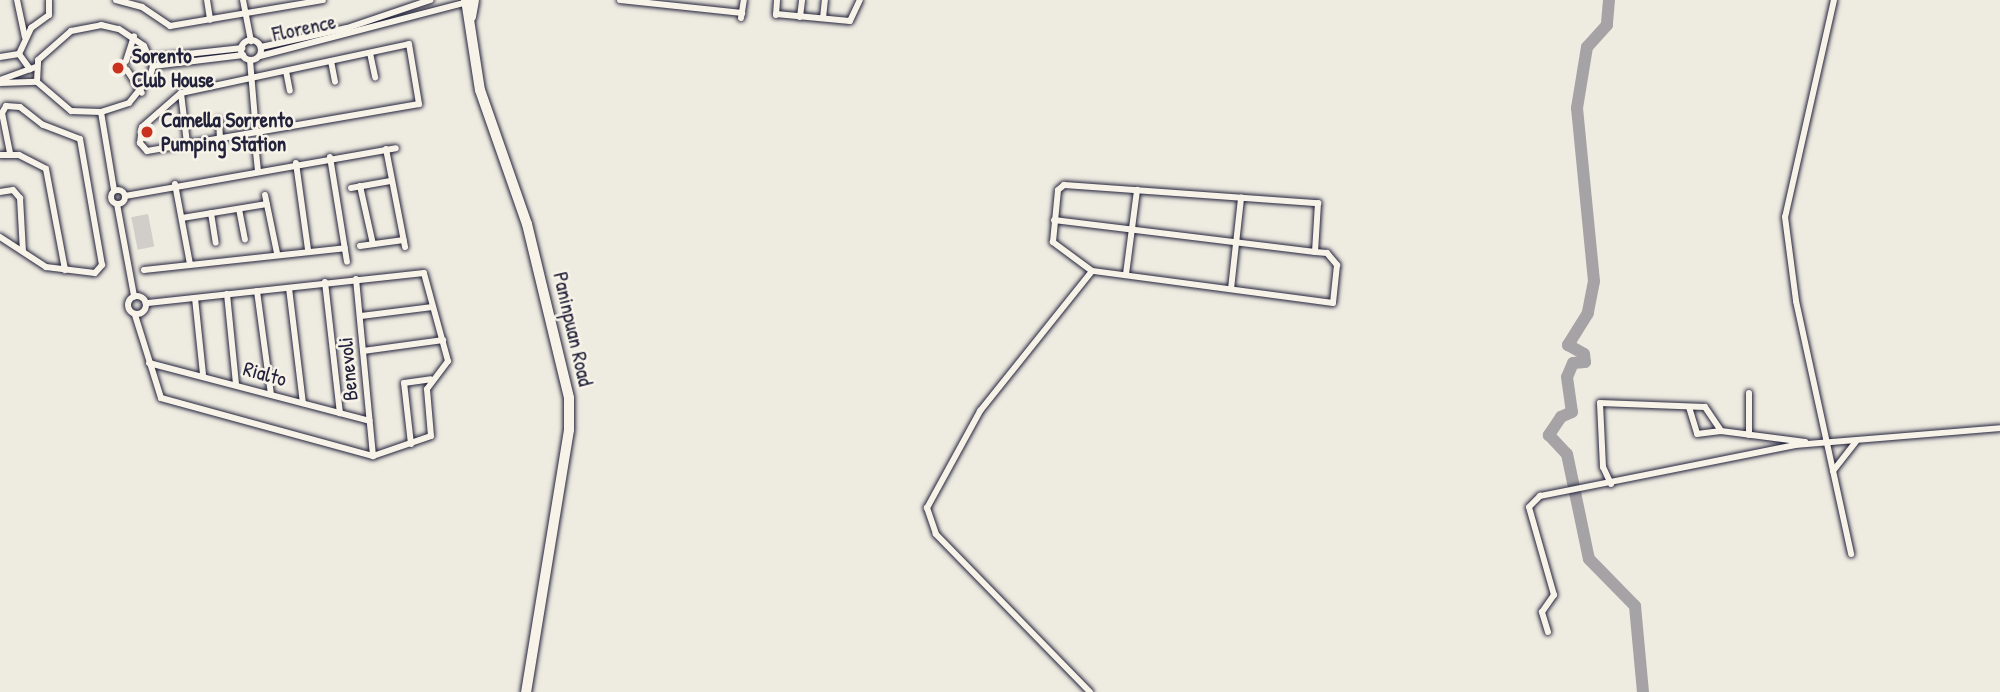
<!DOCTYPE html>
<style>
body{margin:0}
#map{position:relative;width:2000px;height:692px;overflow:hidden;background:#eeebe1;font-family:"Patrick Hand",sans-serif}
div>[style]{position:absolute}
[style*='--x']{left:calc(var(--x)*1px);top:calc(var(--y)*1px);width:calc(var(--w)*1px);rotate:calc(var(--a)*1deg)}
.green>*{inset:0;background:#d1cdc9;transform-origin:0 0}
.river>*{height:12px;margin:-6px;padding:0 6px;transform-origin:6px;border-radius:6px;background:#a6a3a6}
.roads{filter:drop-shadow(0 0 2px #22223b) drop-shadow(0 0 2px #22223b)}
.minor>*{height:6px;margin:-3px;padding:0 3px;transform-origin:3px;border-radius:3px;background:#f7f3e8}
.minor>.ring{margin:-3px;padding:0;box-sizing:content-box;background:none;border:6px solid #f7f3e8;border-radius:50%}
.secondary>*{height:10px;margin:-5px;padding:0 5px;transform-origin:5px;border-radius:5px;background:#f7f3e8}
.dots>*{width:19px;height:19px;translate:-50% -50%;box-sizing:border-box;border:4px solid #f7f3e8;border-radius:50%}
span{translate:-50% -50%;white-space:nowrap;text-align:center;line-height:1.15;-webkit-text-stroke:5px #f7f3e8;paint-order:stroke}
.street-label{font-size:21px;color:#22223b}
.poi-label{font-size:21px;color:#22223b;font-weight:700}
.left{translate:0 -50%;text-align:left}
</style>
<div id="map">
<div class="green">
<i style="left:148px;top:214px;width:33px;height:17px;rotate:79deg"></i>
</div>
<div class="river">
<i style="--x:1609;--y:0;--w:25;--a:95"></i>
<i style="--x:1607;--y:25;--w:30;--a:132"></i>
<i style="--x:1587;--y:47;--w:62;--a:99.3"></i>
<i style="--x:1577;--y:108;--w:174;--a:84.4"></i>
<i style="--x:1594;--y:281;--w:33;--a:101"></i>
<i style="--x:1588;--y:313;--w:38;--a:122"></i>
<i style="--x:1568;--y:345;--w:18;--a:29"></i>
<i style="--x:1584;--y:354;--w:8;--a:83"></i>
<i style="--x:1585;--y:362;--w:12;--a:175"></i>
<i style="--x:1573;--y:363;--w:15;--a:113"></i>
<i style="--x:1567;--y:377;--w:35;--a:82"></i>
<i style="--x:1572;--y:412;--w:12;--a:156"></i>
<i style="--x:1561;--y:417;--w:22;--a:124"></i>
<i style="--x:1549;--y:435;--w:26;--a:47"></i>
<i style="--x:1567;--y:454;--w:107;--a:78.2"></i>
<i style="--x:1589;--y:559;--w:66;--a:45.6"></i>
<i style="--x:1635;--y:606;--w:86;--a:84.7"></i>
</div>
<div class="roads">
<div class="minor">
<i style="--x:17;--y:0;--w:38;--a:78"></i>
<i style="--x:116;--y:0;--w:27;--a:15"></i>
<i style="--x:142;--y:7;--w:34;--a:34"></i>
<i style="--x:170;--y:26;--w:155;--a:-9.6"></i>
<i style="--x:207;--y:0;--w:20;--a:81"></i>
<i style="--x:243;--y:0;--w:42;--a:79"></i>
<i style="--x:620;--y:0;--w:123;--a:6.1"></i>
<i style="--x:1834;--y:0;--w:222;--a:102.7"></i>
<i style="--x:1785;--y:217;--w:85;--a:82.5"></i>
<i style="--x:1796;--y:301;--w:259;--a:77.7"></i>
<i style="--x:776;--y:14;--w:74;--a:5.4"></i>
<i style="--x:850;--y:21;--w:23;--a:-65"></i>
<i style="--x:776;--y:15;--w:15;--a:-86"></i>
<i style="--x:800;--y:17;--w:17;--a:-83"></i>
<i style="--x:741;--y:18;--w:18;--a:-81"></i>
<i style="--x:823;--y:18;--w:18;--a:-84"></i>
<i style="--x:101;--y:25;--w:18;--a:13"></i>
<i style="--x:119;--y:29;--w:30;--a:34"></i>
<i style="--x:144;--y:46;--w:22;--a:66"></i>
<i style="--x:153;--y:66;--w:11;--a:105"></i>
<i style="--x:150;--y:77;--w:33;--a:129"></i>
<i style="--x:129;--y:103;--w:29;--a:162"></i>
<i style="--x:101;--y:112;--w:30;--a:-178"></i>
<i style="--x:71;--y:111;--w:45;--a:-139.5"></i>
<i style="--x:37;--y:82;--w:22;--a:-87"></i>
<i style="--x:38;--y:60;--w:44;--a:-41.3"></i>
<i style="--x:71;--y:31;--w:31;--a:-11"></i>
<i class="ring" style="left:241px;top:40px;width:14px;height:14px"></i>
<i style="--x:409;--y:44;--w:61;--a:80.5"></i>
<i style="--x:419;--y:104;--w:276;--a:170.2"></i>
<i style="--x:147;--y:151;--w:11;--a:-131"></i>
<i style="--x:140;--y:143;--w:16;--a:-83"></i>
<i style="--x:142;--y:127;--w:52;--a:-41.1"></i>
<i style="--x:181;--y:93;--w:233;--a:-12.1"></i>
<i style="--x:261;--y:47;--w:88;--a:-12.5"></i>
<i style="--x:347;--y:28;--w:88;--a:-18.6"></i>
<i style="--x:370;--y:53;--w:25;--a:78"></i>
<i style="--x:19;--y:54;--w:19;--a:54"></i>
<i style="--x:260;--y:56;--w:215;--a:-14.6"></i>
<i style="--x:0;--y:57;--w:19;--a:-9"></i>
<i style="--x:19;--y:54;--w:29;--a:-65"></i>
<i style="--x:31;--y:28;--w:22;--a:-36"></i>
<i style="--x:49;--y:15;--w:15;--a:-90"></i>
<i style="--x:150;--y:58;--w:93;--a:-6.2"></i>
<i style="--x:250;--y:60;--w:72;--a:85.2"></i>
<i style="--x:126;--y:61;--w:26;--a:-72"></i>
<i style="--x:331;--y:61;--w:21;--a:79"></i>
<i style="--x:153;--y:66;--w:91;--a:-7"></i>
<i style="--x:127;--y:70;--w:27;--a:57"></i>
<i style="--x:286;--y:71;--w:20;--a:79"></i>
<i style="--x:0;--y:80;--w:38;--a:-20"></i>
<i style="--x:0;--y:83;--w:37;--a:-2"></i>
<i style="--x:181;--y:93;--w:50;--a:83.2"></i>
<i style="--x:101;--y:112;--w:79;--a:80.5"></i>
<i style="--x:219;--y:120;--w:19;--a:87"></i>
<i style="--x:386;--y:149;--w:100;--a:79"></i>
<i style="--x:256;--y:152;--w:18;--a:84"></i>
<i style="--x:0;--y:155;--w:19;--a:0"></i>
<i style="--x:19;--y:155;--w:30;--a:27"></i>
<i style="--x:46;--y:169;--w:103;--a:79.3"></i>
<i style="--x:330;--y:157;--w:106;--a:80.8"></i>
<i style="--x:296;--y:163;--w:88;--a:82.1"></i>
<i style="--x:175;--y:184;--w:81;--a:79.4"></i>
<i style="--x:1064;--y:185;--w:255;--a:4.1"></i>
<i style="--x:1318;--y:203;--w:49;--a:93.5"></i>
<i style="--x:1315;--y:252;--w:12;--a:5"></i>
<i style="--x:1327;--y:253;--w:16;--a:50"></i>
<i style="--x:1337;--y:265;--w:38;--a:96"></i>
<i style="--x:1333;--y:303;--w:243;--a:-172.4"></i>
<i style="--x:1092;--y:271;--w:49;--a:-143.4"></i>
<i style="--x:1053;--y:242;--w:52;--a:-84.5"></i>
<i style="--x:1058;--y:190;--w:8;--a:-40"></i>
<i style="--x:360;--y:186;--w:59;--a:77.4"></i>
<i style="--x:351;--y:188;--w:40;--a:-10"></i>
<i class="ring" style="left:111px;top:190px;width:8px;height:8px"></i>
<i style="--x:0;--y:192;--w:13;--a:-9"></i>
<i style="--x:13;--y:190;--w:11;--a:49"></i>
<i style="--x:20;--y:198;--w:53;--a:86.8"></i>
<i style="--x:265;--y:195;--w:59;--a:78.3"></i>
<i style="--x:125;--y:196;--w:275;--a:-10"></i>
<i style="--x:117;--y:204;--w:94;--a:79.5"></i>
<i style="--x:239;--y:209;--w:31;--a:79"></i>
<i style="--x:211;--y:213;--w:30;--a:81"></i>
<i style="--x:182;--y:218;--w:86;--a:-9.4"></i>
<i style="--x:1054;--y:220;--w:263;--a:7"></i>
<i style="--x:0;--y:237;--w:55;--a:33.1"></i>
<i style="--x:46;--y:267;--w:49;--a:7"></i>
<i style="--x:95;--y:273;--w:11;--a:-49"></i>
<i style="--x:102;--y:265;--w:128;--a:-99.9"></i>
<i style="--x:80;--y:139;--w:40;--a:-159"></i>
<i style="--x:43;--y:125;--w:29;--a:-142"></i>
<i style="--x:20;--y:107;--w:14;--a:-176"></i>
<i style="--x:6;--y:106;--w:8;--a:120"></i>
<i style="--x:2;--y:113;--w:41;--a:78.7"></i>
<i style="--x:360;--y:246;--w:44;--a:-7.8"></i>
<i style="--x:144;--y:270;--w:202;--a:-6.2"></i>
<i style="--x:1126;--y:274;--w:85;--a:-82.5"></i>
<i style="--x:356;--y:279;--w:178;--a:84.5"></i>
<i style="--x:325;--y:282;--w:132;--a:83.5"></i>
<i style="--x:289;--y:288;--w:116;--a:83.1"></i>
<i style="--x:1231;--y:289;--w:92;--a:-83.7"></i>
<i style="--x:257;--y:291;--w:104;--a:82.3"></i>
<i style="--x:227;--y:294;--w:90;--a:84.3"></i>
<i class="ring" style="left:128px;top:296px;width:12px;height:12px"></i>
<i style="--x:195;--y:298;--w:76;--a:84"></i>
<i style="--x:135;--y:315;--w:87;--a:72.6"></i>
<i style="--x:161;--y:398;--w:220;--a:15.3"></i>
<i style="--x:373;--y:456;--w:61;--a:-19"></i>
<i style="--x:431;--y:436;--w:47;--a:-94.9"></i>
<i style="--x:427;--y:389;--w:35;--a:-53"></i>
<i style="--x:448;--y:361;--w:91;--a:-105.3"></i>
<i style="--x:424;--y:273;--w:280;--a:173.8"></i>
<i style="--x:361;--y:316;--w:72;--a:-7.2"></i>
<i style="--x:363;--y:351;--w:81;--a:-7.8"></i>
<i style="--x:149;--y:363;--w:228;--a:14.7"></i>
<i style="--x:1749;--y:393;--w:42;--a:90"></i>
<i style="--x:1689;--y:407;--w:28;--a:73"></i>
<i style="--x:1697;--y:434;--w:24;--a:-7"></i>
<i style="--x:411;--y:444;--w:61;--a:-96.5"></i>
<i style="--x:404;--y:383;--w:27;--a:-8"></i>
<i style="--x:1833;--y:471;--w:37;--a:-52"></i>
<i style="--x:1611;--y:484;--w:19;--a:-115"></i>
<i style="--x:1603;--y:467;--w:64;--a:-92.7"></i>
<i style="--x:1600;--y:403;--w:105;--a:2.2"></i>
<i style="--x:1705;--y:407;--w:29;--a:56"></i>
<i style="--x:1721;--y:431;--w:85;--a:7.5"></i>
<i style="--x:1548;--y:632;--w:21;--a:-107"></i>
<i style="--x:1542;--y:612;--w:21;--a:-55"></i>
<i style="--x:1554;--y:595;--w:91;--a:-105.9"></i>
<i style="--x:1529;--y:507;--w:16;--a:-45"></i>
<i style="--x:1540;--y:496;--w:260;--a:-11.3"></i>
<i style="--x:1795;--y:445;--w:206;--a:-4.7"></i>
<i style="--x:1090;--y:692;--w:221;--a:-134.3"></i>
<i style="--x:936;--y:534;--w:28;--a:-109"></i>
<i style="--x:927;--y:508;--w:111;--a:-61.3"></i>
<i style="--x:980;--y:411;--w:179;--a:-51.3"></i>
</div>
<div class="secondary">
<i style="--x:466;--y:0;--w:91;--a:81.2"></i>
<i style="--x:480;--y:90;--w:142;--a:70.7"></i>
<i style="--x:527;--y:224;--w:179;--a:76.4"></i>
<i style="--x:569;--y:398;--w:32;--a:90"></i>
<i style="--x:569;--y:430;--w:266;--a:99.3"></i>
<i style="--x:471;--y:17;--w:17;--a:-80"></i>
</div>
</div>
<div class="dots">
<i style="left:118px;top:68px;background:#c8321e"></i>
<i style="left:147px;top:132px;background:#c8321e"></i>
</div>
<div class="street-label">
<span style="left:304px;top:28px;rotate:-12deg">Florence</span>
<span style="left:573px;top:329px;rotate:77deg">Paninpuan Road</span>
<span style="left:348px;top:369px;rotate:-95deg">Benevoli</span>
<span style="left:265px;top:374px;rotate:16deg">Rialto</span>
</div>
<div class="poi-label">
<span class="left" style="left:132px;top:68px">Sorento<br>Club House</span>
<span class="left" style="left:161px;top:132px">Camella Sorrento<br>Pumping Station</span>
</div>
</div>
